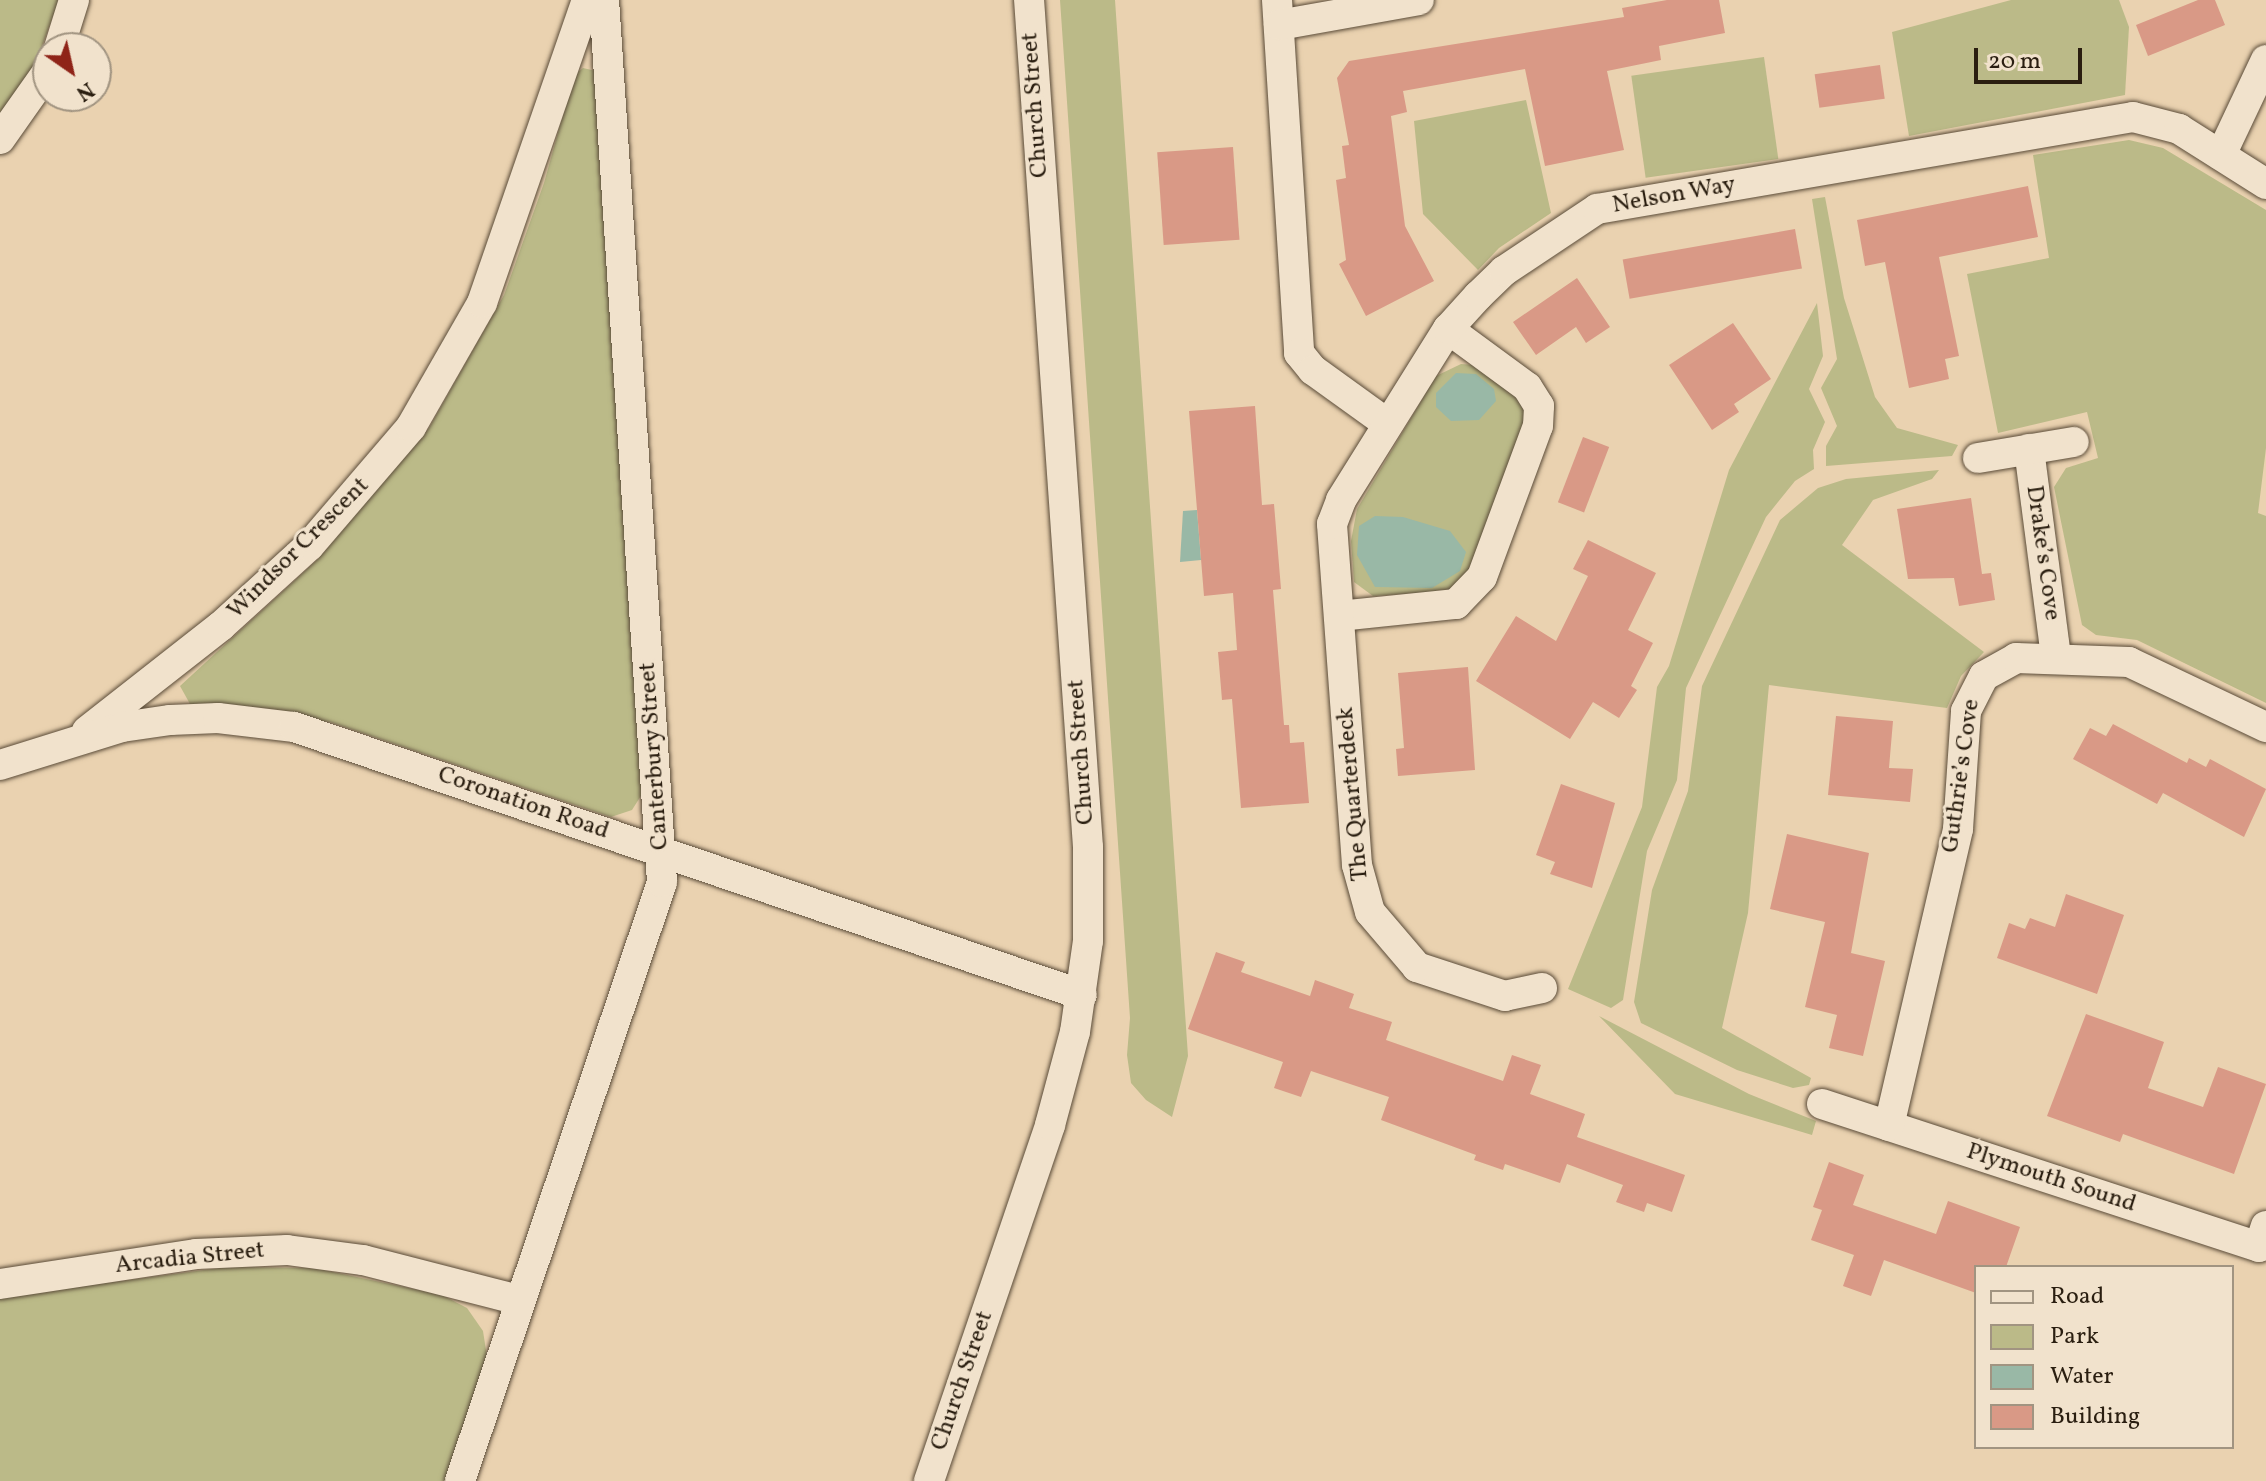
<!DOCTYPE html>
<meta charset="utf-8">
<style>
body{margin:0}
#map{position:relative;width:2266px;height:1481px;overflow:hidden;background:#ead2b0;font-family:Vollkorn,serif}
div>[style]{position:absolute}
[style*='--x']{left:calc(var(--x)*1px);top:calc(var(--y)*1px);width:calc(var(--w)*1px);rotate:calc(var(--a)*1deg)}
.green>*{inset:0;background:#bbba88;transform-origin:0 0}
.water>*{inset:0;background:#99b8a6}
.building>*{inset:0;background:#d99986;transform-origin:0 0}
.roads{filter:drop-shadow(0 0 2px #5a4b38) drop-shadow(0 0 2px #5a4b38)}
.street>*{height:30px;margin:-15px;padding:0 15px;transform-origin:15px;border-radius:15px;background:#f1e2cc}
span{translate:-50% -50%;white-space:nowrap;text-align:center;line-height:1.15;-webkit-text-stroke:6px #f1e2cc;paint-order:stroke}
.street-label{font-size:24px;color:#2a1e10}
.legend{position:absolute;left:1974px;top:1265px;width:260px;height:184px;box-sizing:border-box;background:#f1e2cc;border:2px solid #a19481;margin:0;padding:10px 14px;list-style:none;font-size:24px;color:#2a1e10}
.legend li{display:flex;align-items:center;gap:16px;height:40px}
.legend b{width:40px;border:2px solid #a19481}
.north{position:absolute;left:32px;top:32px;width:80px;height:80px;box-sizing:border-box;background:#f1e2cc;border:2px solid #a19481;border-radius:50%;rotate:146deg;font-size:22px;font-weight:700;line-height:32px;text-align:center;color:#2a1e10}
.north::after{content:'';display:block;margin:auto;width:28px;height:36px;background:#8f2418;clip-path:polygon(50% 0,100% 100%,50% 72%,0 100%)}
.scale{position:absolute;left:1974px;top:48px;width:108px;height:36px;box-sizing:border-box;border:4px solid #2a1e10;border-top:0;padding-left:10px;font-size:24px;line-height:28px;white-space:nowrap;color:#2a1e10;-webkit-text-stroke:6px #f1e2cc;paint-order:stroke}
</style>
<div id="map">
<div class="green">
<i style="clip-path:polygon(0 0,59px 0,34px 68px,0 118px)"></i>
<i style="clip-path:polygon(1060px 0,1115px 0,1188px 1056px,1172px 1117px,1146px 1100px,1131px 1083px,1127px 1055px,1130px 1018px)"></i>
<i style="clip-path:polygon(2011px 0,2119px 0,2129px 27px,2125px 95px,1909px 136px,1892px 32px)"></i>
<i style="left:1764px;top:57px;width:103px;height:134px;rotate:82deg"></i>
<i style="clip-path:polygon(583px 68px,596px 71px,644px 791px,632px 810px,611px 817px,330px 722px,190px 704px,180px 686px,318px 559px,429px 428px,504px 295px,544px 183px,574px 75px)"></i>
<i style="clip-path:polygon(1526px 100px,1551px 213px,1499px 248px,1478px 270px,1423px 214px,1414px 121px)"></i>
<i style="clip-path:polygon(2129px 140px,2163px 148px,2266px 210px,2266px 448px,2258px 513px,2266px 516px,2266px 703px,2137px 640px,2096px 635px,2082px 625px,2054px 487px,2066px 468px,2098px 458px,2087px 412px,1998px 433px,1967px 274px,2049px 258px,2033px 155px)"></i>
<i style="clip-path:polygon(1825px 197px,1844px 298px,1875px 397px,1897px 428px,1958px 445px,1952px 456px,1826px 466px,1826px 446px,1837px 426px,1821px 388px,1837px 359px,1812px 199px)"></i>
<i style="clip-path:polygon(1817px 303px,1823px 356px,1809px 389px,1825px 422px,1813px 450px,1814px 469px,1795px 481px,1766px 517px,1686px 688px,1677px 780px,1647px 851px,1623px 1000px,1611px 1008px,1568px 989px,1642px 807px,1657px 687px,1669px 666px,1729px 470px)"></i>
<i style="clip-path:polygon(1461px 364px,1474px 365px,1524px 401px,1527px 420px,1471px 571px,1452px 591px,1373px 596px,1354px 582px,1351px 541px,1357px 509px,1436px 376px)"></i>
<i style="clip-path:polygon(1939px 470px,1932px 479px,1873px 500px,1842px 545px,1984px 652px,1961px 676px,1947px 708px,1769px 685px,1748px 913px,1722px 1028px,1811px 1078px,1809px 1085px,1793px 1088px,1737px 1070px,1641px 1023px,1634px 1002px,1652px 890px,1688px 791px,1702px 686px,1780px 520px,1818px 488px,1846px 479px)"></i>
<i style="clip-path:polygon(1599px 1016px,1749px 1094px,1816px 1121px,1812px 1135px,1675px 1094px)"></i>
<i style="clip-path:polygon(227px 1267px,314px 1268px,442px 1295px,467px 1308px,483px 1331px,487px 1357px,448px 1481px,0 1481px,0 1297px)"></i>
</div>
<div class="water">
<i style="clip-path:polygon(1456px 373px,1476px 374px,1494px 389px,1496px 401px,1479px 420px,1451px 421px,1436px 407px,1436px 393px)"></i>
<i style="clip-path:polygon(1197px 510px,1201px 560px,1180px 562px,1183px 511px)"></i>
<i style="clip-path:polygon(1375px 516px,1403px 517px,1450px 531px,1466px 552px,1460px 571px,1432px 588px,1375px 587px,1357px 555px,1359px 526px)"></i>
</div>
<div class="building">
<i style="clip-path:polygon(1667px 0,1719px 0,1725px 33px,1659px 46px,1661px 60px,1607px 71px,1624px 150px,1545px 166px,1525px 69px,1403px 91px,1407px 112px,1391px 116px,1405px 226px,1434px 281px,1366px 316px,1339px 264px,1346px 260px,1336px 180px,1346px 178px,1342px 146px,1349px 145px,1337px 78px,1349px 61px,1624px 17px,1622px 8px)"></i>
<i style="clip-path:polygon(2198px 0,2215px 0,2225px 25px,2148px 56px,2136px 25px)"></i>
<i style="left:1880px;top:65px;width:34px;height:66px;rotate:82deg"></i>
<i style="left:1233px;top:147px;width:93px;height:76px;rotate:86deg"></i>
<i style="clip-path:polygon(2028px 186px,2038px 237px,1939px 257px,1959px 356px,1945px 359px,1949px 379px,1909px 388px,1885px 262px,1865px 266px,1857px 220px)"></i>
<i style="left:1795px;top:229px;width:40px;height:175px;rotate:80deg"></i>
<i style="clip-path:polygon(1577px 278px,1610px 327px,1586px 343px,1576px 327px,1536px 355px,1513px 322px)"></i>
<i style="clip-path:polygon(1733px 323px,1771px 379px,1734px 404px,1739px 412px,1712px 430px,1669px 365px)"></i>
<i style="clip-path:polygon(1255px 406px,1262px 505px,1274px 504px,1281px 589px,1273px 590px,1284px 725px,1289px 725px,1290px 743px,1304px 742px,1309px 803px,1241px 808px,1232px 699px,1222px 700px,1218px 652px,1237px 650px,1233px 593px,1204px 596px,1189px 411px)"></i>
<i style="left:1583px;top:437px;width:28px;height:70px;rotate:21deg"></i>
<i style="clip-path:polygon(1971px 498px,1982px 574px,1991px 573px,1995px 600px,1959px 606px,1954px 578px,1908px 579px,1897px 509px)"></i>
<i style="clip-path:polygon(1588px 540px,1656px 573px,1628px 630px,1653px 643px,1631px 686px,1637px 690px,1619px 718px,1593px 702px,1570px 739px,1476px 681px,1516px 616px,1556px 641px,1588px 576px,1573px 569px)"></i>
<i style="clip-path:polygon(1468px 667px,1475px 770px,1398px 776px,1396px 749px,1404px 748px,1398px 673px)"></i>
<i style="clip-path:polygon(1836px 716px,1893px 721px,1889px 768px,1913px 769px,1910px 802px,1828px 795px)"></i>
<i style="clip-path:polygon(2113px 724px,2187px 763px,2189px 758px,2206px 767px,2210px 759px,2266px 789px,2244px 837px,2163px 793px,2157px 804px,2073px 759px,2090px 728px,2106px 736px)"></i>
<i style="clip-path:polygon(1561px 784px,1615px 803px,1592px 888px,1550px 874px,1555px 862px,1536px 855px)"></i>
<i style="clip-path:polygon(1787px 834px,1869px 853px,1851px 953px,1885px 961px,1863px 1056px,1829px 1048px,1837px 1015px,1805px 1007px,1825px 922px,1770px 909px)"></i>
<i style="clip-path:polygon(2066px 894px,2124px 915px,2097px 994px,1997px 958px,2009px 923px,2025px 929px,2030px 918px,2055px 927px)"></i>
<i style="clip-path:polygon(1216px 952px,1245px 962px,1241px 972px,1310px 996px,1315px 980px,1354px 994px,1349px 1008px,1392px 1022px,1386px 1040px,1503px 1081px,1512px 1055px,1541px 1065px,1530px 1094px,1585px 1114px,1577px 1137px,1685px 1175px,1672px 1212px,1647px 1203px,1644px 1212px,1616px 1202px,1623px 1185px,1567px 1164px,1560px 1183px,1505px 1164px,1503px 1170px,1474px 1160px,1476px 1155px,1381px 1120px,1389px 1097px,1311px 1071px,1301px 1097px,1274px 1088px,1283px 1062px,1188px 1029px)"></i>
<i style="clip-path:polygon(2086px 1014px,2164px 1042px,2148px 1088px,2203px 1107px,2218px 1067px,2266px 1084px,2234px 1174px,2123px 1134px,2120px 1142px,2047px 1116px)"></i>
<i style="clip-path:polygon(1829px 1162px,1864px 1175px,1853px 1205px,1936px 1234px,1948px 1201px,2020px 1227px,2006px 1267px,1976px 1267px,1976px 1293px,1884px 1260px,1871px 1296px,1843px 1286px,1854px 1255px,1811px 1240px,1822px 1210px,1813px 1207px)"></i>
</div>
<div class="roads">
<div class="street">
<i style="--x:1277;--y:0;--w:354;--a:86.4"></i>
<i style="--x:1299;--y:353;--w:22;--a:51"></i>
<i style="--x:1313;--y:370;--w:92;--a:35.8"></i>
<i style="--x:1279;--y:25;--w:142;--a:-10.1"></i>
<i style="--x:59;--y:48;--w:50;--a:-72.6"></i>
<i style="--x:0;--y:139;--w:83;--a:-54.8"></i>
<i style="--x:2221;--y:155;--w:105;--a:-64.7"></i>
<i style="--x:2029;--y:449;--w:210;--a:82.6"></i>
<i style="--x:1978;--y:458;--w:97;--a:-9.5"></i>
<i style="--x:1339;--y:616;--w:118;--a:-5.9"></i>
<i style="--x:1456;--y:604;--w:37;--a:-46"></i>
<i style="--x:1482;--y:577;--w:161;--a:-69.7"></i>
<i style="--x:1538;--y:426;--w:20;--a:-87"></i>
<i style="--x:1539;--y:406;--w:22;--a:-122"></i>
<i style="--x:1527;--y:387;--w:98;--a:-143.7"></i>
<i style="--x:87;--y:731;--w:170;--a:-38.1"></i>
<i style="--x:221;--y:626;--w:119;--a:-42.3"></i>
<i style="--x:309;--y:546;--w:157;--a:-49.4"></i>
<i style="--x:411;--y:427;--w:143;--a:-60.2"></i>
<i style="--x:482;--y:303;--w:321;--a:-70.9"></i>
<i style="--x:0;--y:765;--w:128;--a:-17.3"></i>
<i style="--x:122;--y:727;--w:49;--a:-8.3"></i>
<i style="--x:170;--y:720;--w:48;--a:-2.4"></i>
<i style="--x:218;--y:718;--w:77;--a:6.8"></i>
<i style="--x:294;--y:727;--w:832;--a:18.78"></i>
<i style="--x:1542;--y:988;--w:38;--a:168"></i>
<i style="--x:1505;--y:996;--w:93;--a:-161.8"></i>
<i style="--x:1417;--y:967;--w:72;--a:-130.5"></i>
<i style="--x:1370;--y:912;--w:49;--a:-105.5"></i>
<i style="--x:1357;--y:865;--w:342;--a:-94.2"></i>
<i style="--x:1332;--y:524;--w:26;--a:-69"></i>
<i style="--x:1341;--y:500;--w:202;--a:-58"></i>
<i style="--x:1448;--y:329;--w:45;--a:-47.7"></i>
<i style="--x:1478;--y:296;--w:36;--a:-44"></i>
<i style="--x:1504;--y:271;--w:112;--a:-33.7"></i>
<i style="--x:1597;--y:209;--w:544;--a:-9.74"></i>
<i style="--x:2133;--y:117;--w:48;--a:14.6"></i>
<i style="--x:2179;--y:129;--w:103;--a:32.3"></i>
<i style="--x:1822;--y:1104;--w:460;--a:18.1"></i>
<i style="--x:2259;--y:1247;--w:22;--a:-72"></i>
<i style="--x:1889;--y:1126;--w:305;--a:-76.9"></i>
<i style="--x:1958;--y:829;--w:118;--a:-86.1"></i>
<i style="--x:1966;--y:711;--w:39;--a:-63"></i>
<i style="--x:1984;--y:676;--w:37;--a:-29"></i>
<i style="--x:2016;--y:658;--w:113;--a:2"></i>
<i style="--x:2129;--y:662;--w:152;--a:25.4"></i>
<i style="--x:0;--y:1284;--w:198;--a:-8.7"></i>
<i style="--x:196;--y:1254;--w:91;--a:-2.5"></i>
<i style="--x:287;--y:1250;--w:77;--a:7.5"></i>
<i style="--x:363;--y:1260;--w:161;--a:14.4"></i>
<i style="--x:460;--y:1481;--w:632;--a:-71.36"></i>
<i style="--x:662;--y:882;--w:884;--a:-93.76"></i>
<i style="--x:929;--y:1481;--w:376;--a:-71.2"></i>
<i style="--x:1050;--y:1125;--w:96;--a:-75"></i>
<i style="--x:1075;--y:1032;--w:92;--a:-81.9"></i>
<i style="--x:1088;--y:941;--w:94;--a:-90"></i>
<i style="--x:1088;--y:847;--w:849;--a:-93.98"></i>
</div>
</div>
<div class="street-label">
<span style="left:1036px;top:105px;rotate:-94deg">Church Street</span>
<span style="left:1674px;top:196px;rotate:-10deg">Nelson Way</span>
<span style="left:299px;top:549px;rotate:-45deg">Windsor Crescent</span>
<span style="left:2042px;top:553px;rotate:82deg">Drake’s Cove</span>
<span style="left:1082px;top:752px;rotate:-94deg">Church Street</span>
<span style="left:655px;top:756px;rotate:-94deg">Canterbury Street</span>
<span style="left:1962px;top:776px;rotate:-82deg">Guthrie’s Cove</span>
<span style="left:1354px;top:794px;rotate:-95deg">The Quarterdeck</span>
<span style="left:523px;top:804px;rotate:19deg">Coronation Road</span>
<span style="left:2051px;top:1179px;rotate:18deg">Plymouth Sound</span>
<span style="left:190px;top:1259px;rotate:-6deg">Arcadia Street</span>
<span style="left:963px;top:1381px;rotate:-71deg">Church Street</span>
</div>
<ul class="legend">
<li><b style="height:10px;background:#f1e2cc"></b>Road</li>
<li><b style="height:22px;background:#bbba88"></b>Park</li>
<li><b style="height:22px;background:#99b8a6"></b>Water</li>
<li><b style="height:22px;background:#d99986"></b>Building</li>
</ul>
<div class="north">N</div>
<div class="scale">20 m</div>
</div>
